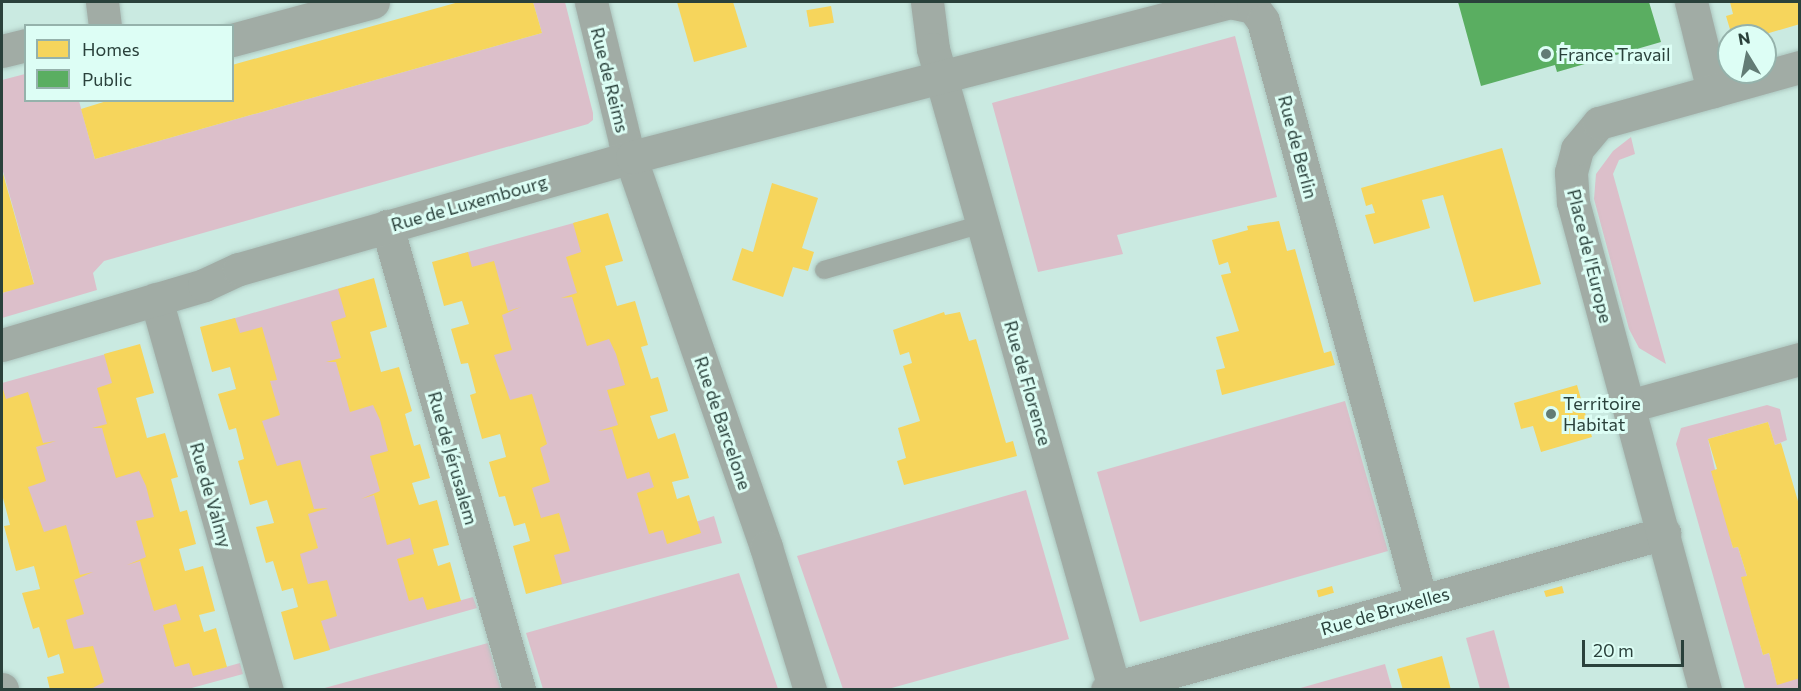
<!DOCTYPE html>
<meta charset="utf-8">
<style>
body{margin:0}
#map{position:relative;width:1801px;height:691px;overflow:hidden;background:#caeae1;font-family:Commissioner,sans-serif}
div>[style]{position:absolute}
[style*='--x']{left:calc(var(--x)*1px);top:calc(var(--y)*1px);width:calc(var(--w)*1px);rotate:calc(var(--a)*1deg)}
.green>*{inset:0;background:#dcbfca;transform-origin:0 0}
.homes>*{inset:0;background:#f6d55c;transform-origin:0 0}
.public>*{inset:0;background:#5aae61}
.roads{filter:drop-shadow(0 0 2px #acc6bf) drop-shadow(0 0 2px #acc6bf)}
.lane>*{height:18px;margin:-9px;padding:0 9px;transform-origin:9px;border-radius:9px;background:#a1aca5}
.street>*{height:33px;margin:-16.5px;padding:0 16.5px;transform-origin:16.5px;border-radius:16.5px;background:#a1aca5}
.dots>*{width:16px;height:16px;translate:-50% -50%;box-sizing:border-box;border:3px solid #ddfef5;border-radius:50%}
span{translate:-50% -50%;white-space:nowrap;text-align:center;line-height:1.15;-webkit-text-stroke:6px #ddfef5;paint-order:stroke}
.poi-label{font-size:18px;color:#2a413b}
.left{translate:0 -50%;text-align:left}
.street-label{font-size:18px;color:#2a413b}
.frame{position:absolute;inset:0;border:3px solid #2a413b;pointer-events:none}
.legend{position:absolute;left:24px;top:24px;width:210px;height:78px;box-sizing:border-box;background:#ddfef5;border:2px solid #95b2ab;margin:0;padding:8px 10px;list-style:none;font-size:18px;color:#2a413b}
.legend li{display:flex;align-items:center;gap:12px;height:30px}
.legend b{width:30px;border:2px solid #95b2ab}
.north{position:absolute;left:1717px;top:24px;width:60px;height:60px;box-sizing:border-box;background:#ddfef5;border:2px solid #95b2ab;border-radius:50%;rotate:350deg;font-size:16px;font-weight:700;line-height:24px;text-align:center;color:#2a413b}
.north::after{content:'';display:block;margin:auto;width:21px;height:27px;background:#627c75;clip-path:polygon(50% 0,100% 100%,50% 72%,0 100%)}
.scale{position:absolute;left:1582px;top:640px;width:102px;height:27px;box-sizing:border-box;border:3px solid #2a413b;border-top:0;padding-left:8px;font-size:18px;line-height:21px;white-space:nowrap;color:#2a413b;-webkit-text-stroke:4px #ddfef5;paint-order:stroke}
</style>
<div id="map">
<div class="green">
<i style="clip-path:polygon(533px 2px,565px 2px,593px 113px,593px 120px,588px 124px,104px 261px,93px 273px,97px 290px,2px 318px,2px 293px,34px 283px,2px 168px,2px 80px,25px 74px,26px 100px,79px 101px,95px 159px,542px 33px)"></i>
<i style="clip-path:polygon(1235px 36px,1277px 197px,1117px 235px,1123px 254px,1038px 272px,992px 103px)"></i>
<i style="clip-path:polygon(1631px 137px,1635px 154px,1619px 160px,1613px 174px,1666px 364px,1639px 348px,1629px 329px,1594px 199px,1596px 174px,1613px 151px)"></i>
<i style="clip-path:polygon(581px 221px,677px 528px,714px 516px,722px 543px,548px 588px,457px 255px)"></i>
<i style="clip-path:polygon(347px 286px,440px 606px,473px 597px,477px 608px,317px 653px,225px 321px)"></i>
<i style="clip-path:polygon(113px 352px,204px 673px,240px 663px,243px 674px,188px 689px,76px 689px,2px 419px,2px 383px)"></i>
<i style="left:1345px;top:401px;width:156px;height:258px;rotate:74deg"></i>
<i style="clip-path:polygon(1767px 405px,1780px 409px,1787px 440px,1775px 445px,1768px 422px,1708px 439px,1733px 548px,1738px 547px,1747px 576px,1742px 578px,1763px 655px,1769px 653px,1777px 684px,1799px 678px,1799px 689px,1745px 689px,1676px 444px,1681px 428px)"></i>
<i style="clip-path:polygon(1026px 490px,1069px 639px,888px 689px,843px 689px,797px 556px)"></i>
<i style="clip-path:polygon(739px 573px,778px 689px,543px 689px,526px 633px)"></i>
<i style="clip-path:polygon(1494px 630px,1510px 689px,1480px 689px,1466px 638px)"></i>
<i style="clip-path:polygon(488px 643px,501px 689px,321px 689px)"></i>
<i style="clip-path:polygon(1385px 664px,1392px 689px,1297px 689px)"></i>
</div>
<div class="homes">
<i style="clip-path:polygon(459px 2px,533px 2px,542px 33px,95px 159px,81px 109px,110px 100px,232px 100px,232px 65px)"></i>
<i style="clip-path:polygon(677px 2px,733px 2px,747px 47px,694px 62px)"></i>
<i style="clip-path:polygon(1730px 2px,1800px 2px,1800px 24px,1759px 36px,1732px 36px,1726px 16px,1733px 14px)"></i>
<i style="left:831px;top:6px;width:17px;height:25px;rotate:80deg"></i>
<i style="clip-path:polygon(1502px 148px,1541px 284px,1474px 302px,1443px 195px,1422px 200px,1430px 228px,1374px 244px,1365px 215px,1375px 213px,1372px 204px,1366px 206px,1361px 188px)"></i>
<i style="clip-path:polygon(2px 170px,34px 284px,2px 293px)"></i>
<i style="clip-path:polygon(772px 183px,818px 198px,802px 248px,814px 252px,808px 271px,793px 267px,783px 297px,732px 280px,742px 248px,753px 252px)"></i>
<i style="clip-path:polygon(608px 213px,623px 261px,605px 266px,617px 306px,635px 301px,648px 345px,641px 347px,651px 379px,658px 377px,668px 411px,650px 416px,658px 439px,675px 433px,689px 478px,672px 482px,677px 499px,689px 495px,701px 533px,667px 544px,663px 530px,649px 534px,637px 493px,654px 487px,649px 472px,627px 479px,612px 429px,598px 431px,618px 425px,607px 390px,625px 385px,616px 354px,609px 339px,587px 346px,572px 297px,561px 298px,577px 293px,566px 257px,581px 252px,573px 223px)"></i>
<i style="clip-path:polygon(1279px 221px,1287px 251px,1295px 249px,1324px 353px,1331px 351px,1335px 365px,1222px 395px,1216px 370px,1225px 368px,1216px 337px,1239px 331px,1221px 275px,1231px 273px,1228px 262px,1219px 265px,1212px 240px,1248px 230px,1247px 226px)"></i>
<i style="clip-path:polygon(468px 252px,472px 267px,494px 261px,508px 311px,521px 307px,502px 315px,512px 350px,494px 355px,510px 400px,532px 394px,547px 444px,540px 448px,550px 482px,532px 488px,541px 518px,559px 513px,570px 551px,554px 555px,562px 584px,526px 594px,513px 546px,530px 541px,525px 523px,514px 526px,505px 496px,499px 497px,489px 462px,506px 457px,500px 434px,482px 439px,470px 395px,476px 393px,468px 363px,461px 364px,451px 329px,469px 324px,462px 301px,444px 306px,432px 262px)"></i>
<i style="clip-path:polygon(374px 278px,387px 327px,370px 332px,381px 372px,399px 367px,412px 411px,405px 414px,414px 446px,420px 444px,430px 478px,412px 483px,419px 505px,437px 500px,449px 545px,433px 549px,438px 566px,450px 562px,461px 601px,427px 610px,423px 597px,409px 601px,397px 559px,414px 554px,410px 538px,387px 545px,374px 495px,361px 499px,380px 491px,370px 456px,388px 451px,380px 420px,373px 405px,350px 412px,336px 362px,326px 362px,341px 358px,331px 322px,346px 317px,338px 289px)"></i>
<i style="clip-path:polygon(944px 312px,945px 315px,960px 312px,969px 341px,976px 339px,1006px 443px,1013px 441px,1017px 456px,904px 485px,897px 461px,906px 458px,898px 428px,920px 421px,903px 366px,912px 363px,909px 352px,900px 355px,893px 330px)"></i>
<i style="clip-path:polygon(235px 318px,240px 333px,262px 327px,276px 376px,277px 380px,270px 381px,280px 415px,262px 421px,277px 466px,300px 460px,314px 509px,328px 508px,308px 514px,318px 548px,300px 554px,308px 584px,327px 580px,337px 616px,321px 621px,330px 650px,294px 660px,281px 612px,298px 607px,293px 588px,282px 591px,273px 561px,266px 563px,256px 527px,274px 523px,267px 500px,250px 505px,238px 461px,244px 459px,236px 428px,229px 430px,218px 394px,236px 389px,230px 367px,212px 372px,200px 327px)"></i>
<i style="clip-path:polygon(140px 344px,154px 393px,136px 398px,147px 438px,165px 433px,178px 477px,171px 479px,180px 512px,187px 510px,196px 544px,179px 549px,185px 571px,203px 566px,215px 611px,199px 615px,204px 632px,216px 628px,227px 667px,193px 676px,189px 663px,175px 667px,163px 625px,181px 620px,176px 604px,154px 611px,140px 561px,127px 565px,146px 557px,136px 521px,154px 517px,146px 486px,139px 471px,116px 478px,102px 428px,92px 428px,107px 424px,97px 388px,112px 383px,104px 354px)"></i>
<i style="clip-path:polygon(1577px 385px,1592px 437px,1541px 452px,1533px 426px,1521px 429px,1514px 403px)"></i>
<i style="clip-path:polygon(2px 386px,6px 399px,28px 392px,43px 443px,56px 441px,36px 447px,46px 481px,28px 487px,44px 532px,66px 525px,80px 575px,93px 572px,74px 580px,84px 614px,66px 620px,74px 649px,93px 646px,104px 682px,89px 690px,50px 690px,47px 677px,64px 673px,59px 654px,48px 658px,39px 627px,33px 629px,22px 593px,40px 589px,34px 566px,16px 571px,4px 526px,10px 525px,2px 494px)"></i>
<i style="clip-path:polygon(1768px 422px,1775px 445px,1781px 443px,1800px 508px,1800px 678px,1777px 685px,1769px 653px,1763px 655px,1741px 577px,1747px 576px,1738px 547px,1733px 548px,1711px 471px,1717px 469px,1708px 439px)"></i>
<i style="left:1332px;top:586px;width:7px;height:16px;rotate:74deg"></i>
<i style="clip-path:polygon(1562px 586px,1564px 593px,1546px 597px,1544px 591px)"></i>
<i style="clip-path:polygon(1442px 656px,1451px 690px,1403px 690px,1397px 669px)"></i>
</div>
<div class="public">
<i style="clip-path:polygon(1458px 2px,1649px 2px,1661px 42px,1557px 72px,1555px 65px,1481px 86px)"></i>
</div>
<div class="roads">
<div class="lane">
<i style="--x:824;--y:270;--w:165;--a:-16.2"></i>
</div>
<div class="street">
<i style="--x:102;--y:2;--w:24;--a:83"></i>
<i style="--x:591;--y:2;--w:144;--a:76.3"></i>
<i style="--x:625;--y:142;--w:429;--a:70.8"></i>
<i style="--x:766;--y:547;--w:150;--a:72.9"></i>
<i style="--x:927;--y:2;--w:47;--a:82.7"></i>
<i style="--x:933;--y:49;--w:664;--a:74.18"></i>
<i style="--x:1691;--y:2;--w:92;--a:76.1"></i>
<i style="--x:232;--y:40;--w:146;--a:-15.1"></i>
<i style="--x:2;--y:51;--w:25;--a:-14"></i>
<i style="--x:387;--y:226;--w:482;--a:74.1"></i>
<i style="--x:156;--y:299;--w:406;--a:74.2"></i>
<i style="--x:2;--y:345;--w:211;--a:-16.5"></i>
<i style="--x:204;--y:285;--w:38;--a:-25"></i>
<i style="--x:239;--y:269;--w:409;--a:-15.9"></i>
<i style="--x:632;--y:157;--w:618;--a:-14.53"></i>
<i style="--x:1230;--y:2;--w:24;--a:12"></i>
<i style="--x:1253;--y:7;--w:17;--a:54"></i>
<i style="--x:1263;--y:21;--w:601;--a:74.76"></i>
<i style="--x:1629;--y:406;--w:177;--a:-15.4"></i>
<i style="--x:2;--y:689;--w:1;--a:90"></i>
<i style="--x:1107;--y:690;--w:579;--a:-15.74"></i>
<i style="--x:1705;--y:690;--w:506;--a:-105.14"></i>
<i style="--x:1573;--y:202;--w:30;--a:-94"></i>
<i style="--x:1571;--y:172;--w:24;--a:-75"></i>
<i style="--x:1577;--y:149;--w:34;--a:-50"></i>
<i style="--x:1599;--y:123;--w:209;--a:-15.6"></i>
</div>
</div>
<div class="dots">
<i style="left:1546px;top:54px;background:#627c75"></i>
<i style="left:1551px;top:414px;background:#627c75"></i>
</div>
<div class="poi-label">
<span class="left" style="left:1558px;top:54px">France Travail</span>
<span class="left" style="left:1563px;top:414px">Territoire<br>Habitat</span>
</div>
<div class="street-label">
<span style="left:610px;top:80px;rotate:76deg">Rue de Reims</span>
<span style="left:1298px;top:147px;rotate:75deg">Rue de Berlin</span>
<span style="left:469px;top:203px;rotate:-16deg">Rue de Luxembourg</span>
<span style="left:1590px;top:256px;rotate:76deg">Place de l'Europe</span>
<span style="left:1028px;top:383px;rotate:74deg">Rue de Florence</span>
<span style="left:723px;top:423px;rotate:71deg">Rue de Barcelone</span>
<span style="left:453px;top:458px;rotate:74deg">Rue de Jérusalem</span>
<span style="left:211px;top:495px;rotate:74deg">Rue de Valmy</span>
<span style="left:1385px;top:611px;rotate:-16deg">Rue de Bruxelles</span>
</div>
<div class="frame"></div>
<ul class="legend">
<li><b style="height:16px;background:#f6d55c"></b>Homes</li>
<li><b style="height:16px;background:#5aae61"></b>Public</li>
</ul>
<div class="north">N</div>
<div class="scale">20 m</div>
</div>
